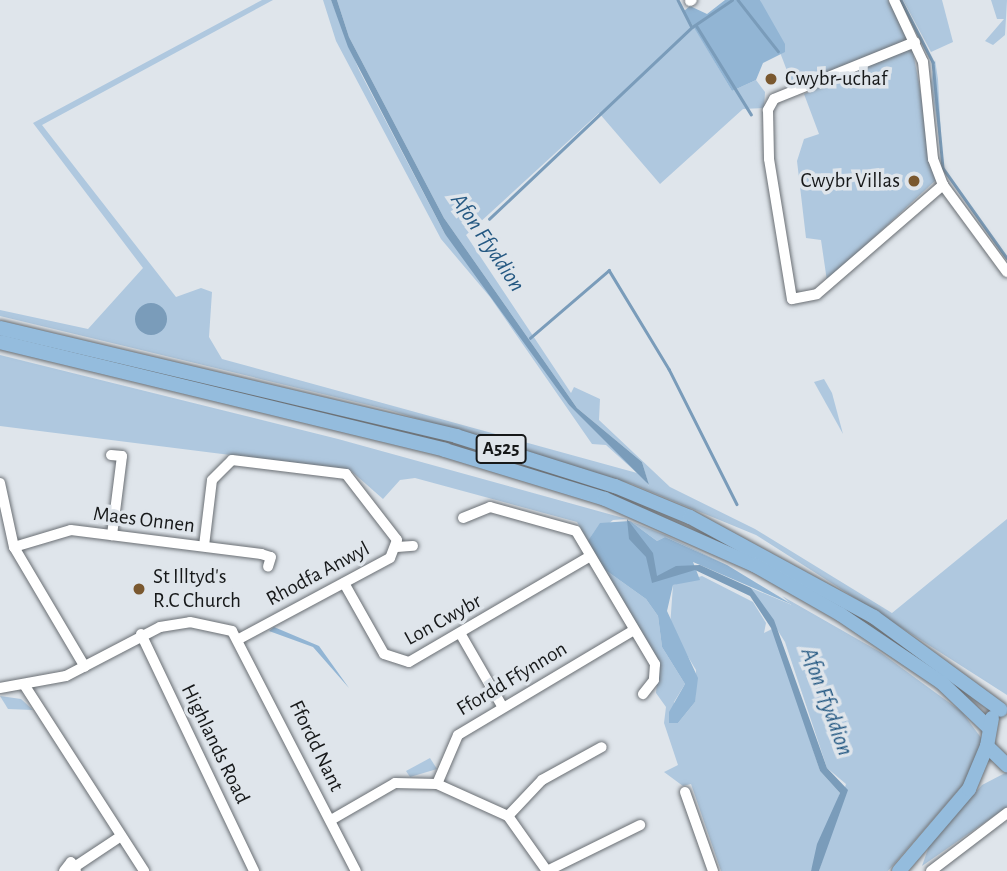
<!DOCTYPE html>
<style>
body{margin:0}
#map{position:relative;width:1007px;height:871px;overflow:hidden;background:#dfe5eb;font-family:"Alegreya Sans",sans-serif}
div>[style]{position:absolute}
[style*='--x']{left:calc(var(--x)*1px);top:calc(var(--y)*1px);width:calc(var(--w)*1px);rotate:calc(var(--a)*1deg)}
.green>*{inset:0;background:#afc8df}
.forest>*{inset:0;background:#92b5d4}
.water>*{inset:0;background:#7a9cba}
.round{border-radius:50%}
.stream>*{height:2.5px;margin:-1.25px;padding:0 1.25px;transform-origin:1.25px;border-radius:1.25px;background:#7a9cba}
.roads{filter:drop-shadow(0 0 2px #6a6f74) drop-shadow(0 0 2px #6a6f74)}
.minor>*{height:10px;margin:-5px;padding:0 5px;transform-origin:5px;border-radius:5px;background:#fff}
.major>*{height:14px;margin:-7px;padding:0 7px;transform-origin:7px;border-radius:7px;background:#94bcdd}
.dots>*{width:19px;height:19px;translate:-50% -50%;box-sizing:border-box;border:4px solid #dfe5eb;border-radius:50%}
span{translate:-50% -50%;white-space:nowrap;text-align:center;line-height:1.15;-webkit-text-stroke:7px #dfe5eb;paint-order:stroke}
.shield-label span{padding:2px 5px;background:#dfe5eb;border:2px solid;border-radius:5px;-webkit-text-stroke-width:0}
.shield-label{font-size:19px;color:#161819;font-weight:700}
.poi-label{font-size:21px;color:#161819}
.left{translate:0 -50%;text-align:left}
.right{translate:-100% -50%;text-align:right}
.street-label{font-size:21px;color:#161819}
.water-label{font-size:23px;color:#245882;font-style:italic}
</style>
<div id="map">
<div class="green">
<i style="clip-path:polygon(262px 0,273px 0,42px 125px,176px 297px,201px 288px,212px 292px,209px 337px,222px 359px,637px 473px,606px 445px,592px 444px,490px 297px,441px 239px,336px 41px,323px 0,331px 0,359px 70px,445px 234px,477px 270px,569px 405px,637px 468px,649px 486px,642px 462px,577px 408px,444px 218px,349px 37px,337px 0,678px 0,732px 91px,756px 80px,765px 92px,764px 108px,743px 109px,660px 184px,599px 113px,466px 235px,571px 393px,574px 387px,600px 399px,599px 420px,670px 487px,755px 529px,892px 613px,1007px 519px,1007px 695px,756px 535px,632px 484px,389px 410px,0 316px,0 310px,88px 329px,143px 268px,33px 123px)"></i>
<i style="clip-path:polygon(760px 0,888px 0,908px 39px,794px 89px)"></i>
<i style="clip-path:polygon(903px 0,942px 0,953px 42px,931px 52px)"></i>
<i style="clip-path:polygon(991px 0,1007px 0,1005px 35px,993px 45px,985px 41px,1004px 19px,997px 19px)"></i>
<i style="clip-path:polygon(912px 47px,937px 179px,827px 281px,821px 240px,806px 238px,797px 161px,804px 139px,819px 134px,804px 94px)"></i>
<i style="clip-path:polygon(935px 60px,938px 79px,942px 155px,931px 83px)"></i>
<i style="clip-path:polygon(0 355px,338px 439px,627px 519px,613px 520px,588px 541px,577px 522px,415px 478px,400px 480px,383px 499px,350px 470px,0 426px)"></i>
<i style="clip-path:polygon(824px 379px,832px 393px,843px 434px,814px 382px)"></i>
<i style="clip-path:polygon(630px 521px,665px 535px,727px 565px,665px 537px,657px 541px)"></i>
<i style="clip-path:polygon(604px 569px,646px 599px,658px 616px,662px 647px,685px 684px,674px 702px,678px 723px,695px 702px,696px 670px,670px 627px,673px 585px,702px 576px,753px 602px,766px 623px,764px 633px,772px 629px,777px 639px,820px 771px,840px 793px,811px 871px,721px 871px,691px 784px,683px 786px,664px 772px,678px 765px,664px 723px,666px 707px,656px 693px,659px 661px)"></i>
<i style="clip-path:polygon(751px 588px,792px 605px,782px 596px,880px 652px,962px 712px,982px 739px,968px 779px,888px 871px,819px 871px,846px 784px,827px 768px,785px 642px)"></i>
<i style="clip-path:polygon(0 696px,21px 699px,33px 710px,8px 709px)"></i>
<i style="clip-path:polygon(430px 758px,437px 769px,410px 777px,406px 771px)"></i>
<i style="clip-path:polygon(1007px 772px,1007px 807px,922px 866px,929px 846px,982px 785px)"></i>
</div>
<div class="forest">
<i style="clip-path:polygon(725px 0,760px 0,785px 44px,785px 52px,763px 63px,756px 80px,732px 91px,684px 11px,690px 6px,707px 14px)"></i>
<i style="clip-path:polygon(630px 521px,657px 541px,665px 537px,727px 565px,793px 605px,693px 562px,700px 580px,673px 585px,667px 611px,698px 678px,695px 702px,678px 723px,669px 723px,669px 712px,685px 684px,662px 647px,658px 616px,646px 599px,604px 569px,588px 541px,600px 523px)"></i>
<i style="clip-path:polygon(274px 627px,319px 646px,349px 688px,313px 647px,269px 631px)"></i>
</div>
<div class="water">
<i style="clip-path:polygon(331px 0,337px 0,349px 37px,444px 218px,577px 408px,642px 462px,649px 485px,569px 405px,445px 234px,348px 47px)"></i>
<i class="round" style="left:135px;top:303px;width:32px;height:32px"></i>
<i style="clip-path:polygon(627px 519px,653px 553px,657px 576px,676px 566px,700px 565px,751px 588px,774px 620px,827px 768px,848px 790px,819px 871px,811px 871px,817px 844px,840px 793px,820px 771px,771px 628px,750px 596px,695px 570px,652px 583px,646px 557px,629px 539px)"></i>
</div>
<div class="stream">
<i style="--x:678;--y:0;--w:30;--a:63"></i>
<i style="--x:738;--y:0;--w:65;--a:51.9"></i>
<i style="--x:901;--y:0;--w:70;--a:62.7"></i>
<i style="--x:933;--y:62;--w:106;--a:84.6"></i>
<i style="--x:943;--y:168;--w:110;--a:54.6"></i>
<i style="--x:696;--y:25;--w:105;--a:58.3"></i>
<i style="--x:489;--y:219;--w:279;--a:-43.4"></i>
<i style="--x:692;--y:27;--w:48;--a:-34"></i>
<i style="--x:530;--y:338;--w:104;--a:-40.7"></i>
<i style="--x:609;--y:270;--w:116;--a:58.8"></i>
<i style="--x:669;--y:369;--w:151;--a:63.3"></i>
</div>
<div class="roads">
<div class="minor">
<i style="--x:894;--y:0;--w:68;--a:64.9"></i>
<i style="--x:923;--y:62;--w:98;--a:84.1"></i>
<i style="--x:933;--y:159;--w:28;--a:69"></i>
<i style="--x:943;--y:185;--w:108;--a:53.7"></i>
<i style="--x:690;--y:1;--w:2;--a:-27"></i>
<i style="--x:915;--y:42;--w:152;--a:158"></i>
<i style="--x:774;--y:99;--w:13;--a:119"></i>
<i style="--x:768;--y:110;--w:49;--a:88.8"></i>
<i style="--x:769;--y:159;--w:142;--a:80.7"></i>
<i style="--x:792;--y:299;--w:25;--a:-11"></i>
<i style="--x:817;--y:294;--w:167;--a:-40.9"></i>
<i style="--x:111;--y:455;--w:11;--a:5"></i>
<i style="--x:122;--y:456;--w:80;--a:97.2"></i>
<i style="--x:0;--y:483;--w:66;--a:77.7"></i>
<i style="--x:14;--y:547;--w:139;--a:59.4"></i>
<i style="--x:463;--y:518;--w:29;--a:-22"></i>
<i style="--x:490;--y:507;--w:89;--a:15.6"></i>
<i style="--x:576;--y:531;--w:155;--a:59.3"></i>
<i style="--x:655;--y:664;--w:16;--a:94"></i>
<i style="--x:654;--y:680;--w:18;--a:128"></i>
<i style="--x:204;--y:546;--w:66;--a:-83.1"></i>
<i style="--x:212;--y:480;--w:28;--a:-45"></i>
<i style="--x:232;--y:460;--w:115;--a:7"></i>
<i style="--x:346;--y:474;--w:83;--a:52.3"></i>
<i style="--x:397;--y:540;--w:19;--a:111"></i>
<i style="--x:390;--y:558;--w:169;--a:151.8"></i>
<i style="--x:14;--y:547;--w:59;--a:-16.6"></i>
<i style="--x:71;--y:530;--w:192;--a:7.2"></i>
<i style="--x:261;--y:554;--w:10;--a:17"></i>
<i style="--x:271;--y:557;--w:10;--a:107"></i>
<i style="--x:397;--y:547;--w:16;--a:-4"></i>
<i style="--x:344;--y:583;--w:81;--a:60.6"></i>
<i style="--x:384;--y:654;--w:26;--a:18"></i>
<i style="--x:409;--y:662;--w:208;--a:-30.3"></i>
<i style="--x:460;--y:633;--w:84;--a:60.1"></i>
<i style="--x:141;--y:634;--w:263;--a:64.5"></i>
<i style="--x:25;--y:686;--w:220;--a:57.2"></i>
<i style="--x:0;--y:688;--w:67;--a:-10.3"></i>
<i style="--x:66;--y:676;--w:106;--a:-27.5"></i>
<i style="--x:160;--y:627;--w:30;--a:-9"></i>
<i style="--x:190;--y:622;--w:43;--a:12.1"></i>
<i style="--x:232;--y:631;--w:270;--a:62.7"></i>
<i style="--x:437;--y:784;--w:53;--a:-66.8"></i>
<i style="--x:458;--y:735;--w:205;--a:-30.8"></i>
<i style="--x:685;--y:792;--w:84;--a:70.5"></i>
<i style="--x:508;--y:816;--w:50;--a:-46.6"></i>
<i style="--x:542;--y:780;--w:68;--a:-28.8"></i>
<i style="--x:331;--y:820;--w:74;--a:-30"></i>
<i style="--x:395;--y:783;--w:42;--a:1.4"></i>
<i style="--x:437;--y:784;--w:78;--a:24.3"></i>
<i style="--x:508;--y:816;--w:67;--a:54.7"></i>
<i style="--x:76;--y:866;--w:54;--a:-33.7"></i>
<i style="--x:64;--y:871;--w:11;--a:-52"></i>
<i style="--x:71;--y:862;--w:10;--a:61"></i>
<i style="--x:547;--y:871;--w:104;--a:-26.3"></i>
<i style="--x:931;--y:871;--w:96;--a:-37.3"></i>
</div>
<div class="major">
<i style="--x:0;--y:328;--w:469;--a:13.3"></i>
<i style="--x:456;--y:436;--w:167;--a:17.5"></i>
<i style="--x:615;--y:486;--w:81;--a:22.5"></i>
<i style="--x:690;--y:517;--w:209;--a:28.5"></i>
<i style="--x:874;--y:617;--w:157;--a:36.2"></i>
<i style="--x:0;--y:342;--w:458;--a:13.6"></i>
<i style="--x:445;--y:450;--w:167;--a:17"></i>
<i style="--x:605;--y:499;--w:163;--a:23.9"></i>
<i style="--x:754;--y:565;--w:99;--a:29.7"></i>
<i style="--x:840;--y:614;--w:122;--a:34"></i>
<i style="--x:941;--y:682;--w:64;--a:43.7"></i>
<i style="--x:992;--y:718;--w:28;--a:100"></i>
<i style="--x:987;--y:746;--w:28;--a:44"></i>
<i style="--x:899;--y:871;--w:108;--a:-49.5"></i>
<i style="--x:969;--y:789;--w:47;--a:-67.3"></i>
</div>
</div>
<div class="dots">
<i style="left:771px;top:79px;background:#7a582f"></i>
<i style="left:914px;top:181px;background:#7a582f"></i>
<i style="left:139px;top:589px;background:#7a582f"></i>
</div>
<div class="shield-label">
<span style="left:501px;top:449px">A525</span>
</div>
<div class="poi-label">
<span class="left" style="left:785px;top:79px">Cwybr-uchaf</span>
<span class="right" style="left:900px;top:181px">Cwybr Villas</span>
<span class="left" style="left:153px;top:589px">St Illtyd's<br>R.C Church</span>
</div>
<div class="street-label">
<span style="left:144px;top:520px;rotate:7deg">Maes Onnen</span>
<span style="left:318px;top:574px;rotate:-28deg">Rhodfa Anwyl</span>
<span style="left:443px;top:620px;rotate:-29deg">Lon Cwybr</span>
<span style="left:512px;top:679px;rotate:-31deg">Ffordd Ffynnon</span>
<span style="left:215px;top:744px;rotate:64deg">Highlands Road</span>
<span style="left:316px;top:746px;rotate:64deg">Ffordd Nant</span>
</div>
<div class="water-label">
<span style="left:487px;top:243px;rotate:56deg">Afon Ffyddion</span>
<span style="left:826px;top:702px;rotate:70deg">Afon Ffyddion</span>
</div>
</div>
